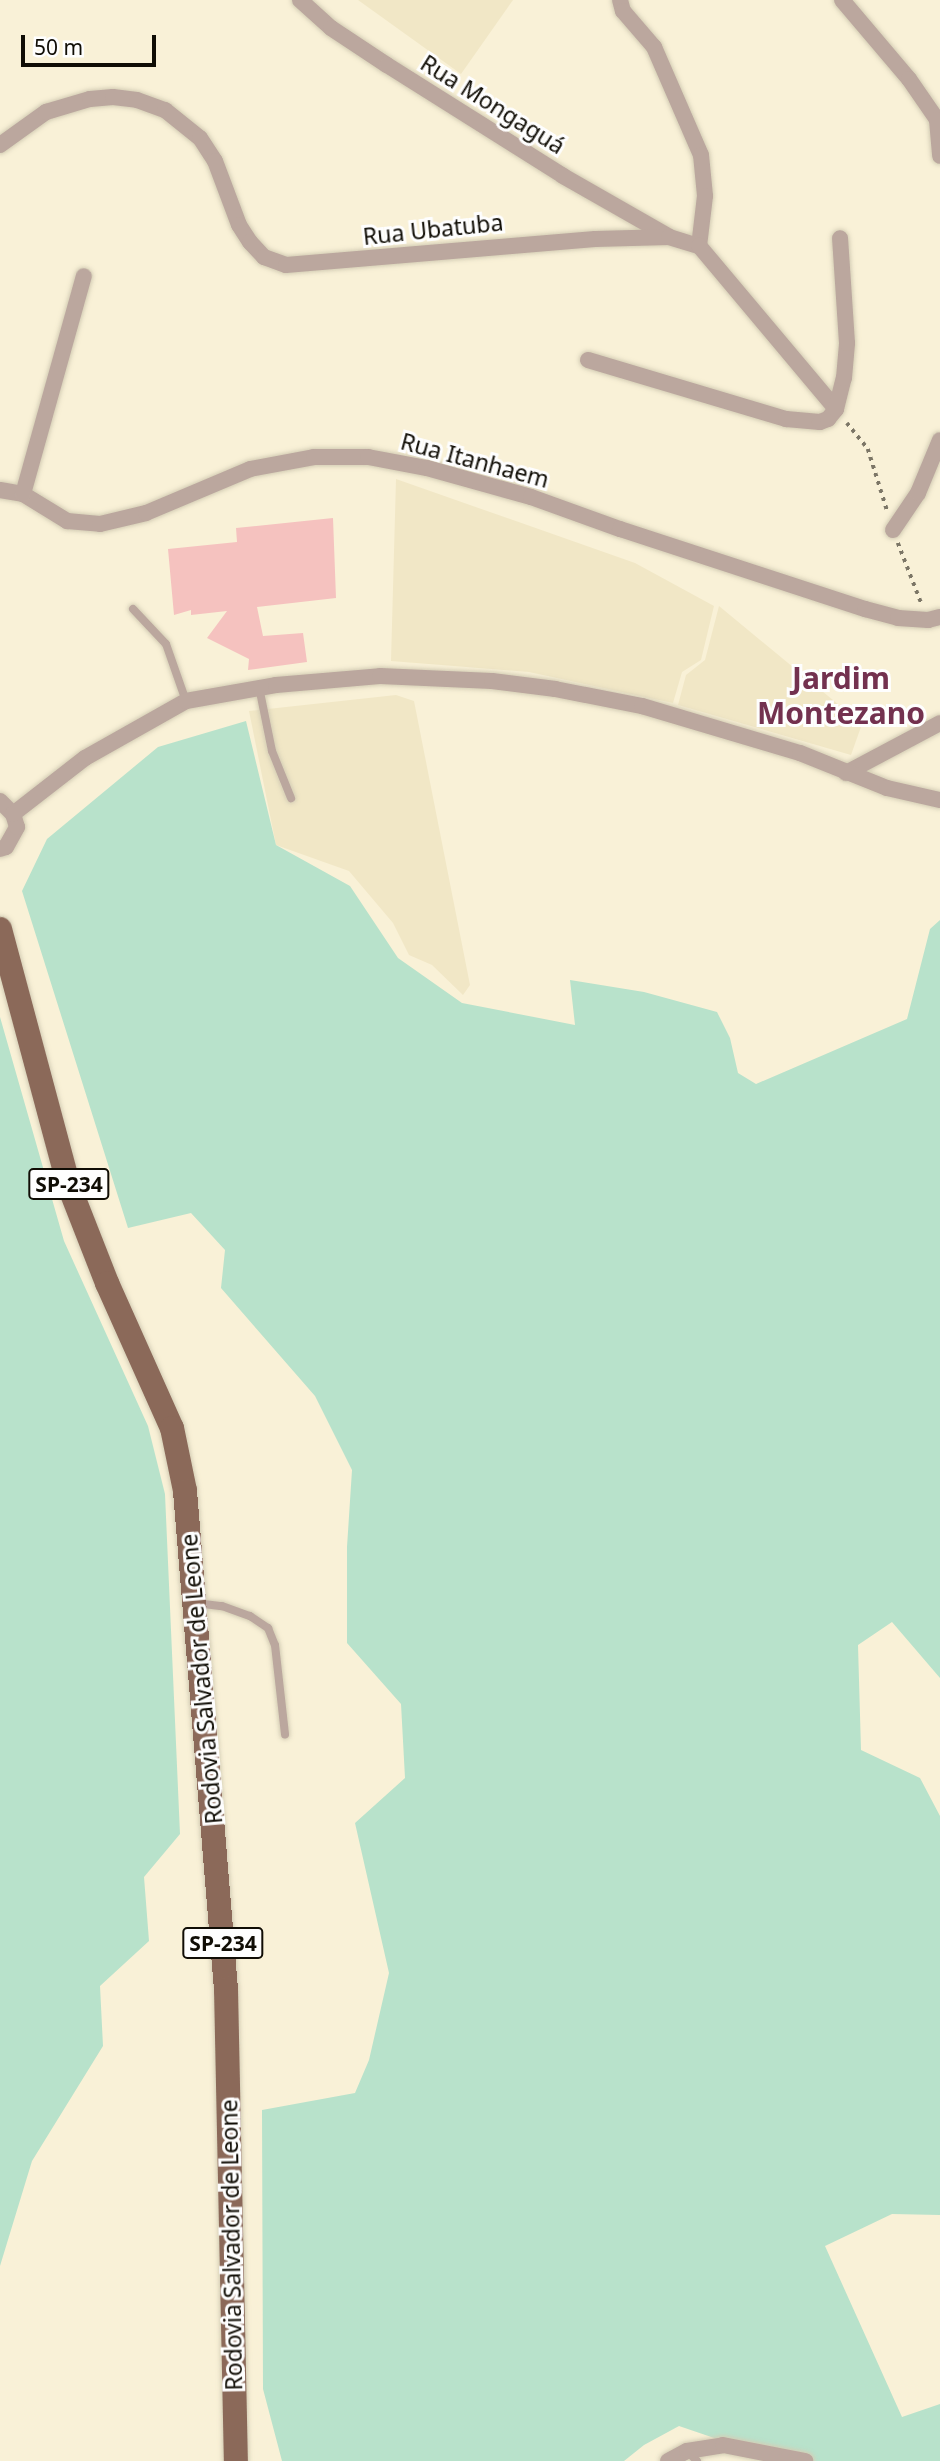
<!DOCTYPE html>
<meta charset="utf-8">
<style>
body{margin:0}
#map{position:relative;width:940px;height:2461px;overflow:hidden;background:#f9f1d7;font-family:"Noto Sans",sans-serif}
div>[style]{position:absolute}
[style*='--x']{left:calc(var(--x)*1px);top:calc(var(--y)*1px);width:calc(var(--w)*1px);rotate:calc(var(--a)*1deg)}
.built>*{inset:0;background:#f1e7c6}
.green>*{inset:0;background:#b8e2cb}
.building>*{inset:0;background:#f5c2bf}
.path>*{height:3.5px;margin-top:-1.75px;transform-origin:0;background:repeating-linear-gradient(90deg,#7c7666 0 3.5px,transparent 0 8.5px)}
.roads{filter:drop-shadow(0 0 2px #d4cdb5) drop-shadow(0 0 2px #d4cdb5)}
.service>*{height:8px;margin:-4px;padding:0 4px;transform-origin:4px;border-radius:4px;background:#bba79e}
.minor>*{height:16px;margin:-8px;padding:0 8px;transform-origin:8px;border-radius:8px;background:#bba79e}
.primary>*{height:24px;margin:-12px;padding:0 12px;transform-origin:12px;border-radius:12px;background:#8b6959}
span{translate:-50% -50%;white-space:nowrap;text-align:center;line-height:1.15;-webkit-text-stroke:6px #fefefe;paint-order:stroke}
.shield-label span{padding:2px 5px;background:#fefefe;border:2px solid;border-radius:5px;-webkit-text-stroke-width:0}
.shield-label{font-size:21px;color:#100d05;font-weight:700}
.street-label{font-size:23px;color:#100d05}
.district-label{font-size:30px;color:#73314f;font-weight:700}
.scale{position:absolute;left:21px;top:35px;width:135px;height:32px;box-sizing:border-box;border:4px solid #100d05;border-top:0;padding-left:9px;font-size:21px;line-height:24px;white-space:nowrap;color:#100d05;-webkit-text-stroke:5px #fefefe;paint-order:stroke}
</style>
<div id="map">
<div class="built">
<i style="clip-path:polygon(358px 0,513px 0,461px 74px)"></i>
<i style="clip-path:polygon(396px 479px,635px 563px,714px 606px,701px 660px,682px 672px,673px 703px,529px 672px,391px 661px)"></i>
<i style="clip-path:polygon(719px 606px,862px 724px,851px 755px,678px 705px,686px 675px,705px 660px)"></i>
<i style="clip-path:polygon(396px 695px,414px 701px,470px 985px,463px 995px,432px 965px,409px 955px,393px 923px,349px 871px,276px 845px,249px 711px)"></i>
</div>
<div class="green">
<i style="clip-path:polygon(246px 721px,276px 845px,350px 886px,398px 958px,462px 1003px,575px 1025px,570px 980px,644px 992px,717px 1012px,730px 1038px,738px 1073px,756px 1084px,907px 1019px,930px 929px,940px 920px,940px 1678px,892px 1622px,858px 1645px,861px 1750px,920px 1778px,940px 1816px,940px 2215px,892px 2214px,825px 2246px,902px 2417px,940px 2404px,940px 2461px,782px 2461px,679px 2426px,644px 2445px,624px 2461px,282px 2461px,263px 2389px,262px 2110px,355px 2093px,369px 2060px,389px 1973px,355px 1823px,405px 1778px,401px 1704px,347px 1643px,347px 1547px,352px 1470px,315px 1396px,221px 1288px,225px 1250px,191px 1213px,128px 1228px,22px 891px,47px 839px,158px 747px)"></i>
<i style="clip-path:polygon(0 1017px,64px 1241px,148px 1426px,165px 1494px,180px 1834px,144px 1877px,149px 1941px,100px 1986px,103px 2046px,32px 2161px,0 2266px)"></i>
</div>
<div class="building">
<i style="clip-path:polygon(333px 518px,336px 598px,257px 607px,263px 636px,303px 633px,307px 662px,248px 670px,249px 659px,207px 638px,227px 611px,191px 615px,191px 610px,174px 615px,168px 549px,237px 542px,236px 528px)"></i>
</div>
<div class="path">
<i style="--x:847;--y:423;--w:33;--a:51"></i>
<i style="--x:868;--y:449;--w:64;--a:72.7"></i>
<i style="--x:898;--y:543;--w:66;--a:68.8"></i>
</div>
<div class="roads">
<div class="service">
<i style="--x:133;--y:609;--w:48;--a:46.7"></i>
<i style="--x:166;--y:644;--w:60;--a:70.7"></i>
<i style="--x:259;--y:687;--w:65;--a:78.5"></i>
<i style="--x:272;--y:751;--w:51;--a:68"></i>
<i style="--x:196;--y:1603;--w:26;--a:7"></i>
<i style="--x:222;--y:1606;--w:30;--a:20"></i>
<i style="--x:250;--y:1616;--w:22;--a:34"></i>
<i style="--x:268;--y:1628;--w:18;--a:68"></i>
<i style="--x:275;--y:1645;--w:90;--a:83.6"></i>
<i style="--x:687;--y:2451;--w:14;--a:45"></i>
</div>
<div class="minor">
<i style="--x:300;--y:0;--w:42;--a:42.1"></i>
<i style="--x:331;--y:28;--w:67;--a:33.5"></i>
<i style="--x:387;--y:65;--w:208;--a:32.2"></i>
<i style="--x:563;--y:176;--w:121;--a:29.7"></i>
<i style="--x:620;--y:0;--w:11;--a:75"></i>
<i style="--x:623;--y:11;--w:48;--a:49.3"></i>
<i style="--x:654;--y:47;--w:118;--a:66.5"></i>
<i style="--x:701;--y:155;--w:41;--a:84.4"></i>
<i style="--x:705;--y:196;--w:50;--a:96.8"></i>
<i style="--x:842;--y:0;--w:104;--a:49.7"></i>
<i style="--x:909;--y:79;--w:55;--a:55.4"></i>
<i style="--x:937;--y:120;--w:36;--a:85"></i>
<i style="--x:0;--y:145;--w:57;--a:-35.7"></i>
<i style="--x:46;--y:112;--w:46;--a:-16.5"></i>
<i style="--x:90;--y:99;--w:23;--a:-5"></i>
<i style="--x:113;--y:97;--w:24;--a:7"></i>
<i style="--x:137;--y:100;--w:30;--a:20"></i>
<i style="--x:165;--y:110;--w:45;--a:38.7"></i>
<i style="--x:200;--y:138;--w:27;--a:57"></i>
<i style="--x:215;--y:161;--w:68;--a:69.4"></i>
<i style="--x:239;--y:225;--w:20;--a:57"></i>
<i style="--x:250;--y:242;--w:21;--a:47"></i>
<i style="--x:264;--y:257;--w:23;--a:20"></i>
<i style="--x:286;--y:265;--w:310;--a:-4.8"></i>
<i style="--x:595;--y:239;--w:74;--a:-1.5"></i>
<i style="--x:669;--y:237;--w:31;--a:17"></i>
<i style="--x:588;--y:360;--w:207;--a:16.6"></i>
<i style="--x:786;--y:419;--w:34;--a:5"></i>
<i style="--x:820;--y:422;--w:9;--a:-21"></i>
<i style="--x:828;--y:419;--w:13;--a:-51"></i>
<i style="--x:836;--y:409;--w:213;--a:-130"></i>
<i style="--x:836;--y:409;--w:32;--a:-76"></i>
<i style="--x:844;--y:378;--w:35;--a:-85"></i>
<i style="--x:847;--y:343;--w:105;--a:-93.8"></i>
<i style="--x:0;--y:490;--w:23;--a:10"></i>
<i style="--x:23;--y:494;--w:52;--a:31.5"></i>
<i style="--x:67;--y:521;--w:33;--a:5"></i>
<i style="--x:100;--y:524;--w:47;--a:-13.4"></i>
<i style="--x:146;--y:513;--w:113;--a:-22.9"></i>
<i style="--x:250;--y:469;--w:65;--a:-10.6"></i>
<i style="--x:314;--y:457;--w:54;--a:0"></i>
<i style="--x:368;--y:457;--w:60;--a:10.6"></i>
<i style="--x:427;--y:468;--w:108;--a:15.6"></i>
<i style="--x:531;--y:497;--w:95;--a:19.8"></i>
<i style="--x:620;--y:529;--w:258;--a:18.1"></i>
<i style="--x:865;--y:609;--w:34;--a:15"></i>
<i style="--x:898;--y:618;--w:30;--a:4"></i>
<i style="--x:928;--y:620;--w:12;--a:-14"></i>
<i style="--x:23;--y:494;--w:226;--a:-74.4"></i>
<i style="--x:893;--y:530;--w:45;--a:-56"></i>
<i style="--x:918;--y:493;--w:57;--a:-67.5"></i>
<i style="--x:846;--y:773;--w:106;--a:-28"></i>
<i style="--x:0;--y:801;--w:18;--a:45"></i>
<i style="--x:0;--y:849;--w:6;--a:-18"></i>
<i style="--x:6;--y:847;--w:23;--a:-61"></i>
<i style="--x:17;--y:827;--w:14;--a:-107"></i>
<i style="--x:13;--y:814;--w:91;--a:-37.9"></i>
<i style="--x:85;--y:758;--w:116;--a:-29.4"></i>
<i style="--x:186;--y:701;--w:91;--a:-10.1"></i>
<i style="--x:276;--y:685;--w:104;--a:-4.9"></i>
<i style="--x:380;--y:676;--w:112;--a:2.6"></i>
<i style="--x:492;--y:681;--w:64;--a:7.2"></i>
<i style="--x:555;--y:689;--w:89;--a:11.1"></i>
<i style="--x:642;--y:706;--w:165;--a:16.6"></i>
<i style="--x:800;--y:753;--w:94;--a:21.9"></i>
<i style="--x:887;--y:788;--w:54;--a:12.8"></i>
<i style="--x:668;--y:2461;--w:21;--a:-28"></i>
<i style="--x:687;--y:2451;--w:36;--a:-9"></i>
<i style="--x:723;--y:2445;--w:84;--a:11"></i>
</div>
<div class="primary">
<i style="--x:0;--y:929;--w:266;--a:75"></i>
<i style="--x:69;--y:1186;--w:104;--a:68.6"></i>
<i style="--x:107;--y:1283;--w:159;--a:65.9"></i>
<i style="--x:172;--y:1428;--w:64;--a:78.3"></i>
<i style="--x:185;--y:1491;--w:500;--a:85.3"></i>
<i style="--x:226;--y:1989;--w:472;--a:88.8"></i>
</div>
</div>
<div class="shield-label">
<span style="left:69px;top:1184px">SP-234</span>
<span style="left:223px;top:1943px">SP-234</span>
</div>
<div class="street-label">
<span style="left:493px;top:104px;rotate:32deg">Rua Mongaguá</span>
<span style="left:433px;top:229px;rotate:-6deg">Rua Ubatuba</span>
<span style="left:475px;top:460px;rotate:15deg">Rua Itanhaem</span>
<span style="left:201px;top:1679px;rotate:-95deg">Rodovia Salvador de Leone</span>
<span style="left:231px;top:2245px;rotate:-91deg">Rodovia Salvador de Leone</span>
</div>
<div class="district-label">
<span style="left:841px;top:695px">Jardim<br>Montezano</span>
</div>
<div class="scale">50 m</div>
</div>
